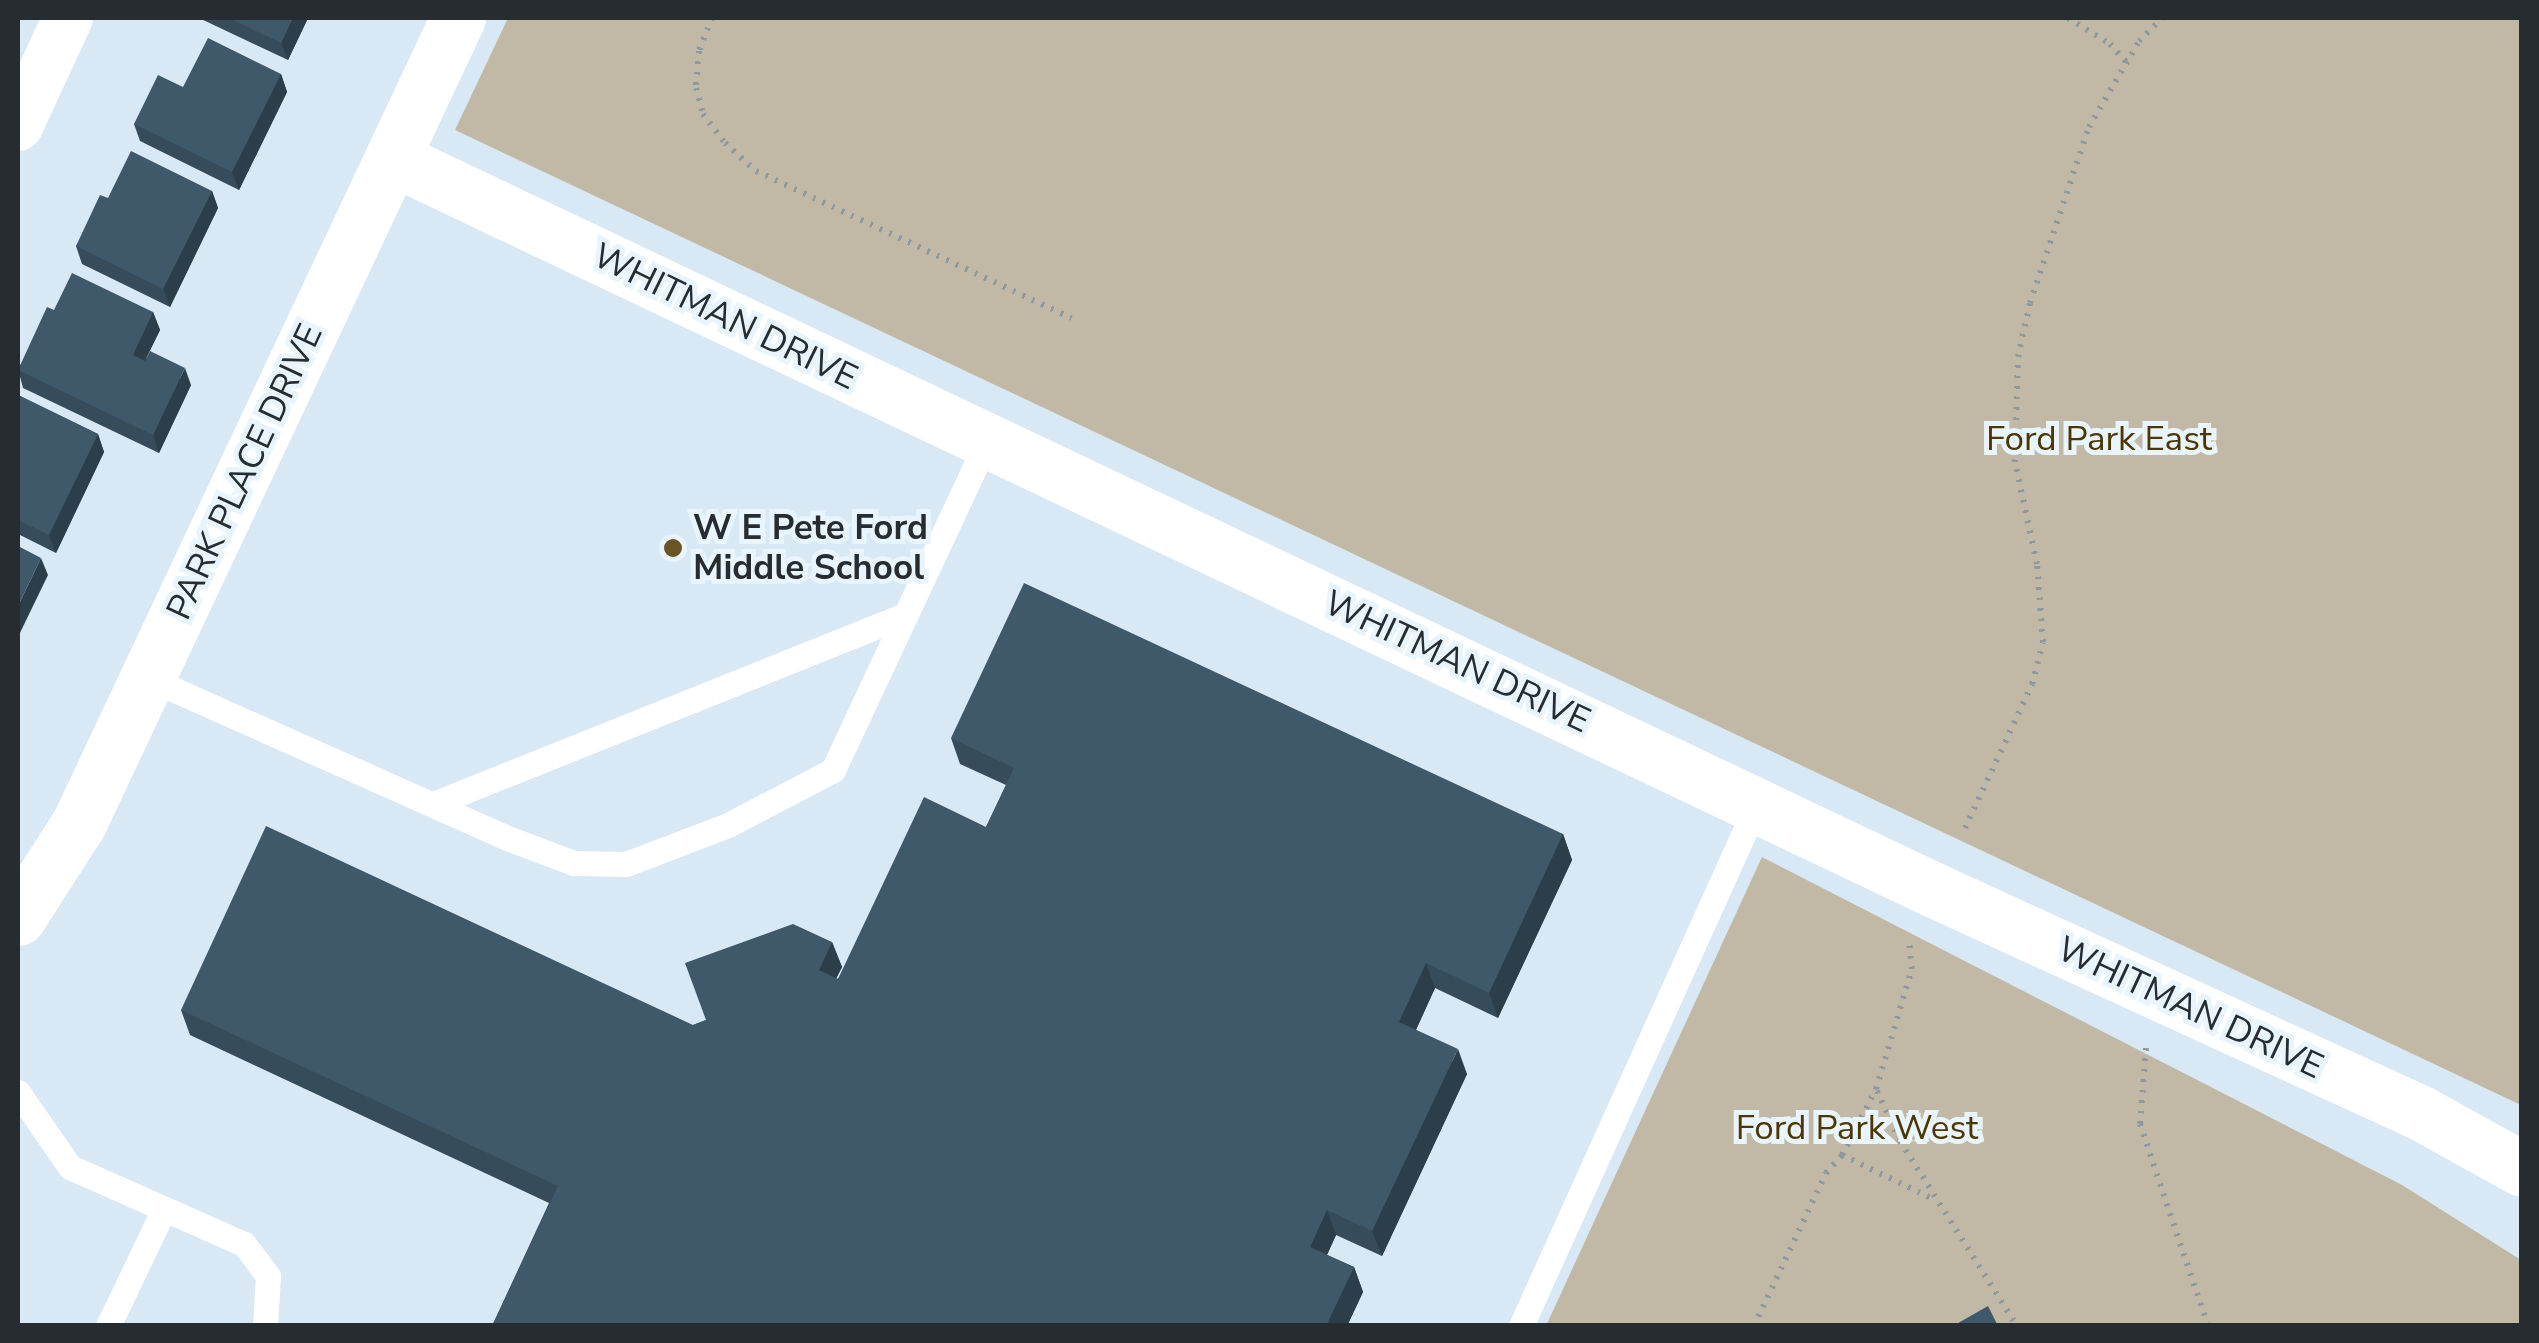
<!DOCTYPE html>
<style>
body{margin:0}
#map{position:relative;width:2539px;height:1343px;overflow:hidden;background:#d8e8f4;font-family:"Nunito Sans",sans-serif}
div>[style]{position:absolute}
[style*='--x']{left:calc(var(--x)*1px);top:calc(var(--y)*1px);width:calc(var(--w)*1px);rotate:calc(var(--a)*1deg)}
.green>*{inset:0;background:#c2b8a6}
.path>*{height:6px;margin-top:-3px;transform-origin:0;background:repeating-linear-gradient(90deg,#8d99a1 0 2.5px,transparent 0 10.5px)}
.service>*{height:25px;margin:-12.5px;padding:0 12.5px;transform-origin:12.5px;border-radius:12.5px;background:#fff}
.minor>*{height:50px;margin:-25px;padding:0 25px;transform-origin:25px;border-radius:25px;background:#fff}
.tertiary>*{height:55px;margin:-27.5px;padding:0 27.5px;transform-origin:27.5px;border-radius:27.5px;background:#fff}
.wall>*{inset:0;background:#364c5b}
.shaded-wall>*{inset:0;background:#2c3e4a}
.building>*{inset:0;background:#3f586a}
.dots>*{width:28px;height:28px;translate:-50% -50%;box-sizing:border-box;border:5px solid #e8f5fe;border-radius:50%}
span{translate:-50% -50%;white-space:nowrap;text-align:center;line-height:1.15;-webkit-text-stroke:10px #e8f5fe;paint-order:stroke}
.street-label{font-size:35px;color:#262c30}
.park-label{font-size:35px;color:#4e3601}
.poi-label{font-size:35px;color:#262c30;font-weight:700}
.left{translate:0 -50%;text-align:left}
.frame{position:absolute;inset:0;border:20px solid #262c30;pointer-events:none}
</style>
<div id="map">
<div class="green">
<i style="clip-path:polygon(508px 18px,2521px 18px,2521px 1105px,455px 130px)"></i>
<i style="clip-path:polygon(1762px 857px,2402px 1185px,2521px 1260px,2521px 1325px,1546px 1326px)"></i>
</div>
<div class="path">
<i style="--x:712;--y:18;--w:35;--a:112"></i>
<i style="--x:699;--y:51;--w:37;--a:95"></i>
<i style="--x:696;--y:88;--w:27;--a:75"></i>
<i style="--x:703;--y:114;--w:36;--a:53"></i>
<i style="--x:725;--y:143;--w:42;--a:42.1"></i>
<i style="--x:756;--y:171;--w:348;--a:25"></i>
<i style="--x:2068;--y:18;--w:49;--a:31.8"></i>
<i style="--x:2110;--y:44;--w:25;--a:48"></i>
<i style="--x:1965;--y:828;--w:159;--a:-65"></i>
<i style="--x:2032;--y:684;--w:43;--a:-75.3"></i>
<i style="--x:2043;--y:642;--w:78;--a:-94.4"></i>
<i style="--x:2037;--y:564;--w:104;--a:-102.2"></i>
<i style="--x:2015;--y:462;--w:105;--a:-88.4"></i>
<i style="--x:2018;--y:357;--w:55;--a:-77.5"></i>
<i style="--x:2030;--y:303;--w:186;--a:-71.5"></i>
<i style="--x:2089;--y:127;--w:99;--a:-59.8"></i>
<i style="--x:2139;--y:41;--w:33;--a:-45"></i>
<i style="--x:2146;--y:1048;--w:76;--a:94.5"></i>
<i style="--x:2140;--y:1124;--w:213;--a:71.4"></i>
<i style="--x:1877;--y:1091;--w:55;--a:65.3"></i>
<i style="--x:1900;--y:1141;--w:219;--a:57.7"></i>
<i style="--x:1842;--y:1155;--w:99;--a:25.8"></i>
<i style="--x:1754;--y:1326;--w:169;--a:-64.8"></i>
<i style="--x:1826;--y:1173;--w:24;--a:-48"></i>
<i style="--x:1842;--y:1155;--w:74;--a:-62.7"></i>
<i style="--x:1876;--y:1089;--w:125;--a:-73.3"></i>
<i style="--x:1912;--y:969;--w:29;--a:-96"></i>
</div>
<div class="service">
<i style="--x:148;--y:678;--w:396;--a:24"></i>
<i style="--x:510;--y:839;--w:68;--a:20.6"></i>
<i style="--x:574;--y:863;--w:52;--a:1.1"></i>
<i style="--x:626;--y:864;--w:109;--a:-20.9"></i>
<i style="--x:728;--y:825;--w:119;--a:-27.6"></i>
<i style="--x:833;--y:770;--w:363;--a:-64.9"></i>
<i style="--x:433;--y:804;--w:508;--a:-21.82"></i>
<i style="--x:18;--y:1092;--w:91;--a:55.3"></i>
<i style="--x:70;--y:1167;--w:190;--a:23.9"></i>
<i style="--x:244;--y:1244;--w:40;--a:53"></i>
<i style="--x:268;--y:1276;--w:50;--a:93.4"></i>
<i style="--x:108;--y:1326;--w:130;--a:-64.4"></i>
<i style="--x:1521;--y:1326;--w:573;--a:-65.67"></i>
</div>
<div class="minor">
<i style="--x:18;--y:126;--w:119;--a:-65.2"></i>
</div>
<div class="tertiary">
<i style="--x:392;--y:158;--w:1705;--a:25.39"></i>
<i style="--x:1932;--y:889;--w:538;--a:24.61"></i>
<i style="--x:2421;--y:1113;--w:115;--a:29"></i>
<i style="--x:18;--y:918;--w:113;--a:-57.3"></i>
<i style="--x:79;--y:823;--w:890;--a:-64.79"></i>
</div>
<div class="wall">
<i style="clip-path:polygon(199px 18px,308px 18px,288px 60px)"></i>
<i style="clip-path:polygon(281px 74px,287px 92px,239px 190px,140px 141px,134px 124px,183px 87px)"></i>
<i style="clip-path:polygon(212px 191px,218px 208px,170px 307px,82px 264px,76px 246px,108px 198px)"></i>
<i style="clip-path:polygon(54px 310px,153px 312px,160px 330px,146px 358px,191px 385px,159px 453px,23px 388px,18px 369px)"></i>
<i style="clip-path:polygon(18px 395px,98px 434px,104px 452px,56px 553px,18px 534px)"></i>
<i style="clip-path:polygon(951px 738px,1563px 834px,1572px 860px,1498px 1018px,1435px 988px,1416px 1030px,1467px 1074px,1382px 1256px,1336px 1235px,1327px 1255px,1354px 1267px,1363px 1292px,1347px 1326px,492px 1326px,549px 1203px,190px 1035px,181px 1010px,693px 1025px,706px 1020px,832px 942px,842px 967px,836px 978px,838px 979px,986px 827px,1006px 785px,960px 764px)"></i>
</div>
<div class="shaded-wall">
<i style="clip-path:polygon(293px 18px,308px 18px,288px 60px,281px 43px)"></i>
<i style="clip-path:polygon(281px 74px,287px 92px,239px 190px,232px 172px)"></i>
<i style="clip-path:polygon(212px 191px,218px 208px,170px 307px,163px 289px)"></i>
<i style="clip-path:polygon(153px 312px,160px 330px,139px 373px,133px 355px)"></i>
<i style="clip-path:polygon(185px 368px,191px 385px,159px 453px,153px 435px)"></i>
<i style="clip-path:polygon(98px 434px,104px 452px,56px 553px,49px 535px)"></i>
<i style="clip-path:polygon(41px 558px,48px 575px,18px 637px,18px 606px)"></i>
<i style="clip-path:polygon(1563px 834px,1572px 860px,1498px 1018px,1489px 993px)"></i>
<i style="clip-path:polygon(832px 942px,842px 967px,828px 995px,819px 970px)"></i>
<i style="clip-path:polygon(1426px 963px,1435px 988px,1408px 1047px,1399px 1022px)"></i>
<i style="clip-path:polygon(1458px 1049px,1467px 1074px,1382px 1256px,1372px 1231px)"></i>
<i style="clip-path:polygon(1327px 1210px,1336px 1235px,1319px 1272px,1310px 1247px)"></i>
<i style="clip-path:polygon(1354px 1267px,1363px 1292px,1347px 1326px,1326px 1326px)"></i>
</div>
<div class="building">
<i style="clip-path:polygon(229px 18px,293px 18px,281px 43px)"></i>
<i style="clip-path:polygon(208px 38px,281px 74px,232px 172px,134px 124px,158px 75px,183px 87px)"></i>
<i style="clip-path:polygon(131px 151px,212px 191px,163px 289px,76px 246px,100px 195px,108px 198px)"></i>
<i style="clip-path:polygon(72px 273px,153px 312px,133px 355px,145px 361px,150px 351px,185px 368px,153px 435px,18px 370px,47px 307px,54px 310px)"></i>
<i style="clip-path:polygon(18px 395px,98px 434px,49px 535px,18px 520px)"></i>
<i style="clip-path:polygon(18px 546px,41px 558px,18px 606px)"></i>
<i style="clip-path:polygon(1024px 583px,1563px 834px,1489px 993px,1426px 963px,1399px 1022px,1458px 1049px,1372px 1231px,1327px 1210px,1310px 1247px,1354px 1267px,1326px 1326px,492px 1326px,558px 1186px,181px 1010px,266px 826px,693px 1025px,706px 1020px,685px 963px,793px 924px,832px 942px,819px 970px,838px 979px,924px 797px,986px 827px,1014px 768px,951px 738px)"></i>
<i style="clip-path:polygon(1988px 1306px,1998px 1326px,1953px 1326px)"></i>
</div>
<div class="dots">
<i style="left:673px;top:548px;background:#6c5324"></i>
</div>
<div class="street-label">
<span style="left:725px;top:317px;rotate:26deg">WHITMAN DRIVE</span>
<span style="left:245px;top:472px;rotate:-65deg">PARK PLACE DRIVE</span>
<span style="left:1457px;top:662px;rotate:25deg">WHITMAN DRIVE</span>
<span style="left:2190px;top:1008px;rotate:25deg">WHITMAN DRIVE</span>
</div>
<div class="park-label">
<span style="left:2099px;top:439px">Ford Park East</span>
<span style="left:1857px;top:1128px">Ford Park West</span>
</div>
<div class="poi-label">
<span class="left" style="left:693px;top:548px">W E Pete Ford<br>Middle School</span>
</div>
<div class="frame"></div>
</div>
